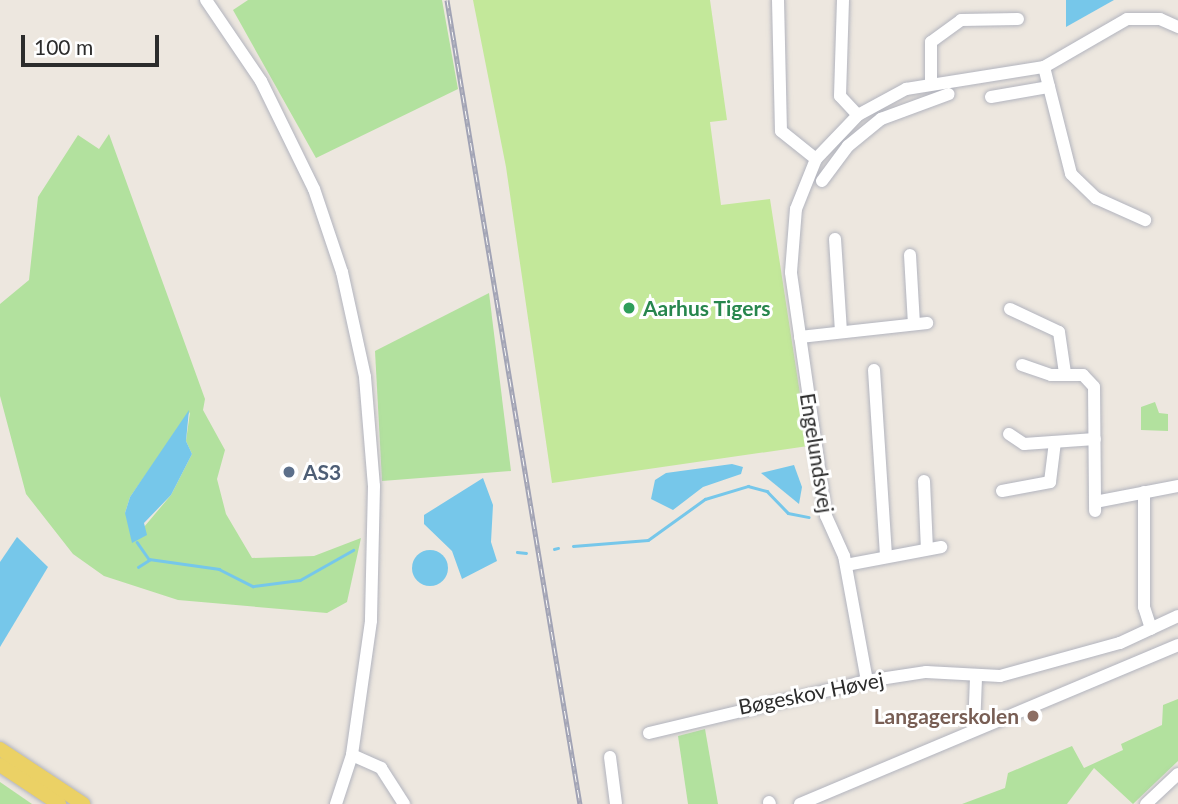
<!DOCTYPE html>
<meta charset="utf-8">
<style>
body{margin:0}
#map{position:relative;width:1178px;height:804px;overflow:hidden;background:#ede7df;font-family:Lato,sans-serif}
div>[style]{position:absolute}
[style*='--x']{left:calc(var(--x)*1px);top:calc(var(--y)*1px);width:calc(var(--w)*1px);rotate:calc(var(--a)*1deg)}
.green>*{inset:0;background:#b2e19e}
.pitch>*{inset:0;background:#c3e89a}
.water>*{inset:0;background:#76c7ea}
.round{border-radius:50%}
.stream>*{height:2.5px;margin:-1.25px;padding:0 1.25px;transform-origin:1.25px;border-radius:1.25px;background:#76c7ea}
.roads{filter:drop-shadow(0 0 2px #b2b4be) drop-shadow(0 0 2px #b2b4be)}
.minor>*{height:12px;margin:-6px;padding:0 6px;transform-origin:6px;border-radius:6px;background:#fff}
.major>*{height:14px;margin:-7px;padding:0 7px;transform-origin:7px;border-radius:7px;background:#ebd165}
.rail>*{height:5px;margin-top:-2.5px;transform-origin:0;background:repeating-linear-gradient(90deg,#fff 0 8px,#a1a3b5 0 16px);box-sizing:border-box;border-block:2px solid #a1a3b5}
.dots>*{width:19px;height:19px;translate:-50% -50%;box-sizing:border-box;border:4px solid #fff;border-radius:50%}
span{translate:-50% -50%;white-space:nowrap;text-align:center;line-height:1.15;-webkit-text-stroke:6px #fff;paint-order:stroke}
.leisure-label{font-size:21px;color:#27864d;font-weight:700}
.left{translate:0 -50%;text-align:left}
.street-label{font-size:21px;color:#2c2c2c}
.service-label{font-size:21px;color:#4e5e75;font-weight:700}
.education-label{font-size:21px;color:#785e54;font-weight:700}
.right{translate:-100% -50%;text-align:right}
.scale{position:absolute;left:21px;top:35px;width:138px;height:32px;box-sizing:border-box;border:4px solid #2c2c2c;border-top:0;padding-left:9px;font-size:21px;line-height:24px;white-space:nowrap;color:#2c2c2c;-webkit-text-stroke:5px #fff;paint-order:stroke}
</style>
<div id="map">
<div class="green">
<i style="clip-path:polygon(248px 0,442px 0,458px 89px,316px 158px,233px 10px)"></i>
<i style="clip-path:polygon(evenodd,109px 134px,205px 399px,203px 410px,225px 450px,217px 479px,226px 514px,252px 558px,314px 556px,361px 538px,347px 602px,327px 613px,178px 600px,104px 576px,73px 554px,26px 494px,0 396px,0 304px,29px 280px,38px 197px,78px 135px,99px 149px,109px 134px,190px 412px,186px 441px,192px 454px,171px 495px,144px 527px,125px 513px,130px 497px,190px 412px)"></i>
<i style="clip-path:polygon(489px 293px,511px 471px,382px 481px,375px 351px)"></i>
<i style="clip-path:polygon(1155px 402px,1159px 413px,1168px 414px,1168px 431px,1141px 430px,1141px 407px)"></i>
<i style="clip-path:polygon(1178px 699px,1178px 761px,1133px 804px,1094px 768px,1067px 804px,962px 804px,1005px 788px,1008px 773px,1072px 746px,1084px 768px,1123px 750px,1121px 744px,1162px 725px,1163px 705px)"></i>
<i style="clip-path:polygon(705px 729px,718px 804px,688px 804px,678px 736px)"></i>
<i style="clip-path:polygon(0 782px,32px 804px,0 804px)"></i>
</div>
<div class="pitch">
<i style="clip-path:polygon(473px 0,710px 0,727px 120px,710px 122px,721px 205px,770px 199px,808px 446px,552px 483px,506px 167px)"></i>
</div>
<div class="water">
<i style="clip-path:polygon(1066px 0,1114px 0,1066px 27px)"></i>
<i style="clip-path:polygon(189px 410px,186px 441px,192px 454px,171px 495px,144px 523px,147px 535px,132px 543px,125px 513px,130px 497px)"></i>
<i style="clip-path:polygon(732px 464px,743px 467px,741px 474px,703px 487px,673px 510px,651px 499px,655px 480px,666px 473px)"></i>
<i style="clip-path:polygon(794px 465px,802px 487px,799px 504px,761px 473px)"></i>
<i style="clip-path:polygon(483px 478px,493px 505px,491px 542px,497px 561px,462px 579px,452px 551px,424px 524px,424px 515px)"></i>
<i style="clip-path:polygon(17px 537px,48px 567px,0 647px,0 562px)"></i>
<i class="round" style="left:412px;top:550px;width:36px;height:36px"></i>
</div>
<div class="stream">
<i style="--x:137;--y:542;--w:21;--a:55"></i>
<i style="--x:149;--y:559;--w:71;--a:8.1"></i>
<i style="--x:219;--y:569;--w:38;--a:27"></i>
<i style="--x:253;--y:586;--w:47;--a:-7.3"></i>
<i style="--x:300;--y:580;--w:61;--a:-29.5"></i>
<i style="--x:573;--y:546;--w:75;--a:-4.6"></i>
<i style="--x:648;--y:540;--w:70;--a:-35.7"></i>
<i style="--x:705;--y:499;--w:45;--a:-16.8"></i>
<i style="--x:748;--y:486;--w:20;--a:15"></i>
<i style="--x:767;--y:491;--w:30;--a:46"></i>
<i style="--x:788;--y:513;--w:21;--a:11"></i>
<i style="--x:554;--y:549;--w:4;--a:-14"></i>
<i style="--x:517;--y:552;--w:9;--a:6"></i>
<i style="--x:138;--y:567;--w:13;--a:-32"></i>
</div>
<div class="roads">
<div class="minor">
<i style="--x:206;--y:0;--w:98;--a:55.8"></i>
<i style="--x:261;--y:81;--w:120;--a:63.9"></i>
<i style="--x:314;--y:189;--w:88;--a:71.4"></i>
<i style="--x:342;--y:272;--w:107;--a:77.6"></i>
<i style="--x:365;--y:377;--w:109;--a:85.3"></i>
<i style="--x:374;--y:486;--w:135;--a:91.3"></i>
<i style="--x:371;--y:621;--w:135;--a:98.1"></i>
<i style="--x:352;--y:755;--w:52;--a:108.1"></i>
<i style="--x:778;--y:0;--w:131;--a:88.7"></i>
<i style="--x:781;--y:131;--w:45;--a:38.7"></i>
<i style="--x:843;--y:0;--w:96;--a:91.8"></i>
<i style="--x:840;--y:96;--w:26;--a:47"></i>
<i style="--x:1044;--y:67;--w:110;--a:75.8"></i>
<i style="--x:1071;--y:174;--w:35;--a:44"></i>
<i style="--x:1096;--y:198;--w:54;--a:24.2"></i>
<i style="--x:931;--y:83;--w:41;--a:-90"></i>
<i style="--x:931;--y:42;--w:37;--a:-36"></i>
<i style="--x:961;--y:20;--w:57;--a:-1"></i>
<i style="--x:991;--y:97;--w:59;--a:-9.8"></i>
<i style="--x:822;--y:181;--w:44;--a:-53.4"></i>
<i style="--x:848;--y:146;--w:43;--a:-39.3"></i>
<i style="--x:881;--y:119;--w:72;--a:-20.2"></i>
<i style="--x:835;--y:239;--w:93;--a:86.3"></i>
<i style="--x:910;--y:255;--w:69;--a:86.7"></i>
<i style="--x:1010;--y:309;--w:54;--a:25.1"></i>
<i style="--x:1059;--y:332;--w:41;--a:81.7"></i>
<i style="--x:800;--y:337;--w:128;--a:-6.3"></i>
<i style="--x:1022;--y:365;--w:31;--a:19"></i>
<i style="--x:1051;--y:375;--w:32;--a:0"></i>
<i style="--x:1083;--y:375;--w:16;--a:47"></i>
<i style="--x:1094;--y:387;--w:124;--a:89.5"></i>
<i style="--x:874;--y:370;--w:187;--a:86.3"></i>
<i style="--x:1009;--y:434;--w:18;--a:34"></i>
<i style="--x:1024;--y:444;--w:71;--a:-4"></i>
<i style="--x:924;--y:481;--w:68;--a:87.5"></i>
<i style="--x:1002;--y:491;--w:49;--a:-10.6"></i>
<i style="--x:1050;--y:482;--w:40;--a:-82.9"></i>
<i style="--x:1144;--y:492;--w:115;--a:90"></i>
<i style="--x:1144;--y:607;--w:23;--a:72"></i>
<i style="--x:1095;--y:502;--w:85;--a:-10.9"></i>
<i style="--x:846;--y:565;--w:97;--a:-10.7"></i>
<i style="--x:867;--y:681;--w:127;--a:-100.4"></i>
<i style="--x:844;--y:556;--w:44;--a:-114.2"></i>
<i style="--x:826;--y:516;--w:246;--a:-98.2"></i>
<i style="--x:791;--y:272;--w:63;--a:-85.5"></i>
<i style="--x:796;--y:209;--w:54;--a:-68.2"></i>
<i style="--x:816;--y:159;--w:61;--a:-46.3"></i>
<i style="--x:858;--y:115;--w:55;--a:-28.4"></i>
<i style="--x:906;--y:89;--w:140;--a:-9.1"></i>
<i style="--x:1044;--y:67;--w:96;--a:-30"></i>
<i style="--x:1127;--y:19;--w:33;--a:0"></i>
<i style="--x:1160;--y:19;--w:20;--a:24"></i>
<i style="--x:974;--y:730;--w:53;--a:-87.8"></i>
<i style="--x:649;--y:733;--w:224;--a:-13.4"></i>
<i style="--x:867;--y:681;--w:60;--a:-8.7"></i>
<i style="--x:926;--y:672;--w:74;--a:3.1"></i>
<i style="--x:1000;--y:676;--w:124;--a:-15.4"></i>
<i style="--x:1120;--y:643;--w:64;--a:-25"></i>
<i style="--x:352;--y:755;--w:32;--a:24"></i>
<i style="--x:381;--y:768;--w:43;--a:57.4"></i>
<i style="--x:610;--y:757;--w:47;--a:82.7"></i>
<i style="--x:769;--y:802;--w:2;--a:63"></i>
<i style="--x:800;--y:804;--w:410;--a:-22.8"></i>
<i style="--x:1146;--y:804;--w:44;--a:-43.2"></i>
</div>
<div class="major">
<i style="--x:0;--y:749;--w:100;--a:33.5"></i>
<i style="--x:0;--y:765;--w:71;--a:33.5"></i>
</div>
</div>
<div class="rail">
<i style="--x:447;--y:0;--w:815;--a:80.61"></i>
</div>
<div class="dots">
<i style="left:629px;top:308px;background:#2e9e5b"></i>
<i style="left:289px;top:472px;background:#5c6f8a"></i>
<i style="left:1033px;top:716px;background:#8d6e63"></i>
</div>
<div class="leisure-label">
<span class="left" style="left:643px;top:308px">Aarhus Tigers</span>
</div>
<div class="street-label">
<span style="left:817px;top:453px;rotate:81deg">Engelundsvej</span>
<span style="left:811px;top:693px;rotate:-11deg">Bøgeskov Høvej</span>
</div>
<div class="service-label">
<span class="left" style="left:303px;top:472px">AS3</span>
</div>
<div class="education-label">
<span class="right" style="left:1019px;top:716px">Langagerskolen</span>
</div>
<div class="scale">100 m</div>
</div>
